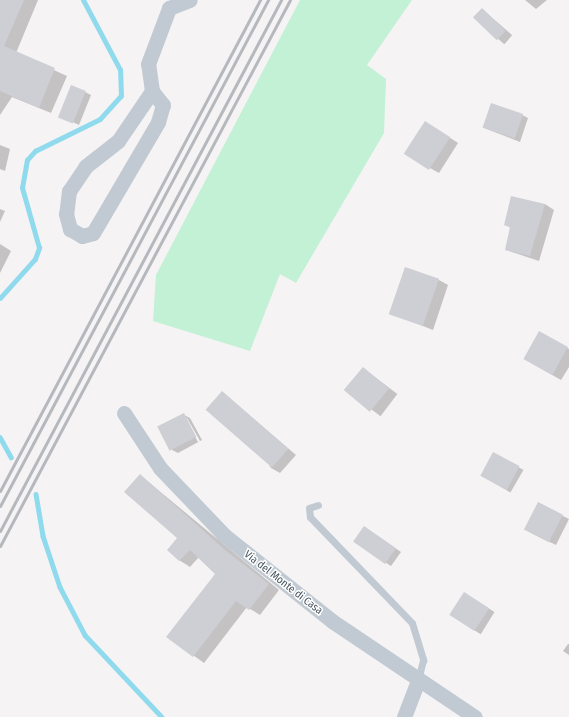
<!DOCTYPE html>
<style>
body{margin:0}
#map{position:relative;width:569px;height:717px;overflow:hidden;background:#f5f3f3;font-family:"Fira Sans Condensed",sans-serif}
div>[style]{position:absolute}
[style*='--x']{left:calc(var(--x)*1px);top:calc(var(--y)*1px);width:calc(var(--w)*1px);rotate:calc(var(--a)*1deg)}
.green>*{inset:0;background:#c3f1d5}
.shadow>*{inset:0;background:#0003;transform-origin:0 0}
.stream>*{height:4.5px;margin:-2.25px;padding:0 2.25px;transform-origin:2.25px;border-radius:2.25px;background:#90daee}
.building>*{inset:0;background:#cdcfd5;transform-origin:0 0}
.service>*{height:7px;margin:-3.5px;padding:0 3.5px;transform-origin:3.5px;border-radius:3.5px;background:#c1cad2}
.minor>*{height:15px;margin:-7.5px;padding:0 7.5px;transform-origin:7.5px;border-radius:7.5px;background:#c1cad2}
.rail>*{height:3px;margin:-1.5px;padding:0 1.5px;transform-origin:1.5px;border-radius:1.5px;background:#b5b8bd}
span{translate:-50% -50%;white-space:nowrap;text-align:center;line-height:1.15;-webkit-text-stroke:3px #fff;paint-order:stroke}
.street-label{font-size:11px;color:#4a5661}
</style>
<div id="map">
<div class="green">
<i style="clip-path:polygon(300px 0,412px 0,367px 65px,386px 79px,384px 133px,296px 283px,280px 274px,250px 351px,153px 321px,156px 275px)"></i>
</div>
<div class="shadow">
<i style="clip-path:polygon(0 0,38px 0,16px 53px,67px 76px,51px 113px,12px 97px,0 115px)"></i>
<i style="clip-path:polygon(525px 0,547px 0,536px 9px)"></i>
<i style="left:482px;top:9px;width:40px;height:12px;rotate:41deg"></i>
<i style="clip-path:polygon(85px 92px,91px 95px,79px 125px,60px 116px)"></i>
<i style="clip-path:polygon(522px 115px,528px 118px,520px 142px,484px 128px)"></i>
<i style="clip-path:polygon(435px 128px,458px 143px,439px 173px,430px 168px)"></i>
<i style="clip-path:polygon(0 145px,10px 149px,5px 171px,0 169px)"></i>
<i style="clip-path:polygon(545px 204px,554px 210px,539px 261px,506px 250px,511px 228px,505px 225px)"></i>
<i style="clip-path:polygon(0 209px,5px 211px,0 222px)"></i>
<i style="clip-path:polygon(0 244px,11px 251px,0 273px)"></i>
<i style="clip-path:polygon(439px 280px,448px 285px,433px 330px,390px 313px)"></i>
<i style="clip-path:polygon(540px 332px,569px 349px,569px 367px,561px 380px,524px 359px)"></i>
<i style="left:363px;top:368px;width:43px;height:28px;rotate:37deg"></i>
<i style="clip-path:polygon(222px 392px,296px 455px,280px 473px,271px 468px)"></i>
<i style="clip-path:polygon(evenodd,184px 415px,190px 418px,202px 440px,178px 453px,172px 450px,184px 415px,185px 418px,187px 418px,200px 441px,198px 442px,185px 418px)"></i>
<i style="left:494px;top:453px;width:34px;height:26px;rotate:30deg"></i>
<i style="clip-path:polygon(140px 475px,279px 590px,260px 615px,247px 607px,204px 663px,168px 637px,216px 574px,199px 557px,190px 567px,179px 560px,179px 538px)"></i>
<i style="clip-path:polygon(539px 504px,569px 519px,556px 545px,531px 533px)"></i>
<i style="clip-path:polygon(370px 531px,401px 552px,391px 566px,354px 542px)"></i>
<i style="left:464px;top:593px;width:36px;height:26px;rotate:32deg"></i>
<i style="clip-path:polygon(568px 644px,569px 644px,569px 655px,563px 651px)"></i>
</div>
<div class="stream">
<i style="--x:0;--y:298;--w:52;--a:-48.1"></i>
<i style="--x:35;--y:259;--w:12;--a:-70"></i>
<i style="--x:39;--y:248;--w:62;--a:-105.8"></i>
<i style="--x:22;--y:188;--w:28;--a:-80"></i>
<i style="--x:27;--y:160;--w:12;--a:-48"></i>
<i style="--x:35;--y:151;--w:72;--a:-26.2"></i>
<i style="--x:100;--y:119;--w:31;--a:-48"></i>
<i style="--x:121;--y:96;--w:26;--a:-92"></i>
<i style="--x:120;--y:70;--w:79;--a:-117.9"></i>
<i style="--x:0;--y:437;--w:23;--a:61"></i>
<i style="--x:36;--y:494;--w:43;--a:80.5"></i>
<i style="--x:43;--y:536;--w:54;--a:71.6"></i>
<i style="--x:60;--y:587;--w:54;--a:62.5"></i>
<i style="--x:85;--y:635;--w:112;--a:46.8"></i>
</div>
<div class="building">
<i style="clip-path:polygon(0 0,24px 0,4px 46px,55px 68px,39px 108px,0 91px)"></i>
<i style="left:482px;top:8px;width:33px;height:13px;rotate:44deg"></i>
<i style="left:71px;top:85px;width:16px;height:35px;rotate:22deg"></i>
<i style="left:491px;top:103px;width:34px;height:26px;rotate:19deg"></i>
<i style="left:425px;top:121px;width:30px;height:39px;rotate:33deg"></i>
<i style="clip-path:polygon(511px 196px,545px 204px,530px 256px,505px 250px,510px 227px,504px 225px)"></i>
<i style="left:405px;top:267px;width:36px;height:50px;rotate:19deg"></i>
<i style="left:539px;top:331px;width:33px;height:32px;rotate:29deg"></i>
<i style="left:363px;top:367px;width:34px;height:30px;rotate:40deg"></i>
<i style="left:222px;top:391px;width:88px;height:25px;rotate:41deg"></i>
<i style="left:184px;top:413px;width:27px;height:30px;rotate:63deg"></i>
<i style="left:493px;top:452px;width:30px;height:27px;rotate:28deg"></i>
<i style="clip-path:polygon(140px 474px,225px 550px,269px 584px,249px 610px,236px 601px,193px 657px,166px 637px,215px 574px,190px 550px,179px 561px,167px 550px,177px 538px,124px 492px)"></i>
<i style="left:538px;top:502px;width:28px;height:31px;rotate:27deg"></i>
<i style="left:364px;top:526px;width:39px;height:19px;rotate:35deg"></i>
<i style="left:464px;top:592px;width:30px;height:27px;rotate:33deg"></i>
</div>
<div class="service">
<i style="--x:318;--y:505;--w:9;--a:162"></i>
<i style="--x:309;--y:508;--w:9;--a:84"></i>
<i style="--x:310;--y:517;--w:147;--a:46.1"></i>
<i style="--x:412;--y:623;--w:39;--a:73"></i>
<i style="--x:423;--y:660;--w:21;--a:104"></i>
</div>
<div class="minor">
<i style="--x:152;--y:91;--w:60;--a:124.2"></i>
<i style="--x:118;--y:141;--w:41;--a:142"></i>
<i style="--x:86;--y:166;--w:30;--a:124"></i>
<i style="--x:69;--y:191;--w:23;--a:97"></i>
<i style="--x:66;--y:214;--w:16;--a:75"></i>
<i style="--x:70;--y:229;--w:14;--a:30"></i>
<i style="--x:82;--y:236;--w:11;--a:-15"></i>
<i style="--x:93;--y:233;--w:129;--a:-59.6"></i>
<i style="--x:158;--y:122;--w:18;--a:-74"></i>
<i style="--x:163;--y:105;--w:18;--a:-128"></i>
<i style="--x:152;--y:91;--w:27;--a:-98"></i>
<i style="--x:148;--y:64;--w:60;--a:-69.4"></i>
<i style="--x:169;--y:8;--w:22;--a:-21"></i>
<i style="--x:124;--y:413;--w:66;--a:56.8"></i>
<i style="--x:160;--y:468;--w:93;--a:46.3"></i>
<i style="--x:224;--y:535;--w:138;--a:38.5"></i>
<i style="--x:332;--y:621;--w:172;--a:33.9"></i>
<i style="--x:404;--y:717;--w:39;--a:-69"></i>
</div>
<div class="rail">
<i style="--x:0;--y:491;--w:556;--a:-62.1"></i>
<i style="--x:0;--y:506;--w:573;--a:-62.09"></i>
<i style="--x:0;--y:531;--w:601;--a:-62.11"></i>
<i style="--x:0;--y:546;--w:618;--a:-62.03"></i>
</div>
<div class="street-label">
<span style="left:283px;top:583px;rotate:38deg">Via del Monte di Casa</span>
</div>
</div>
